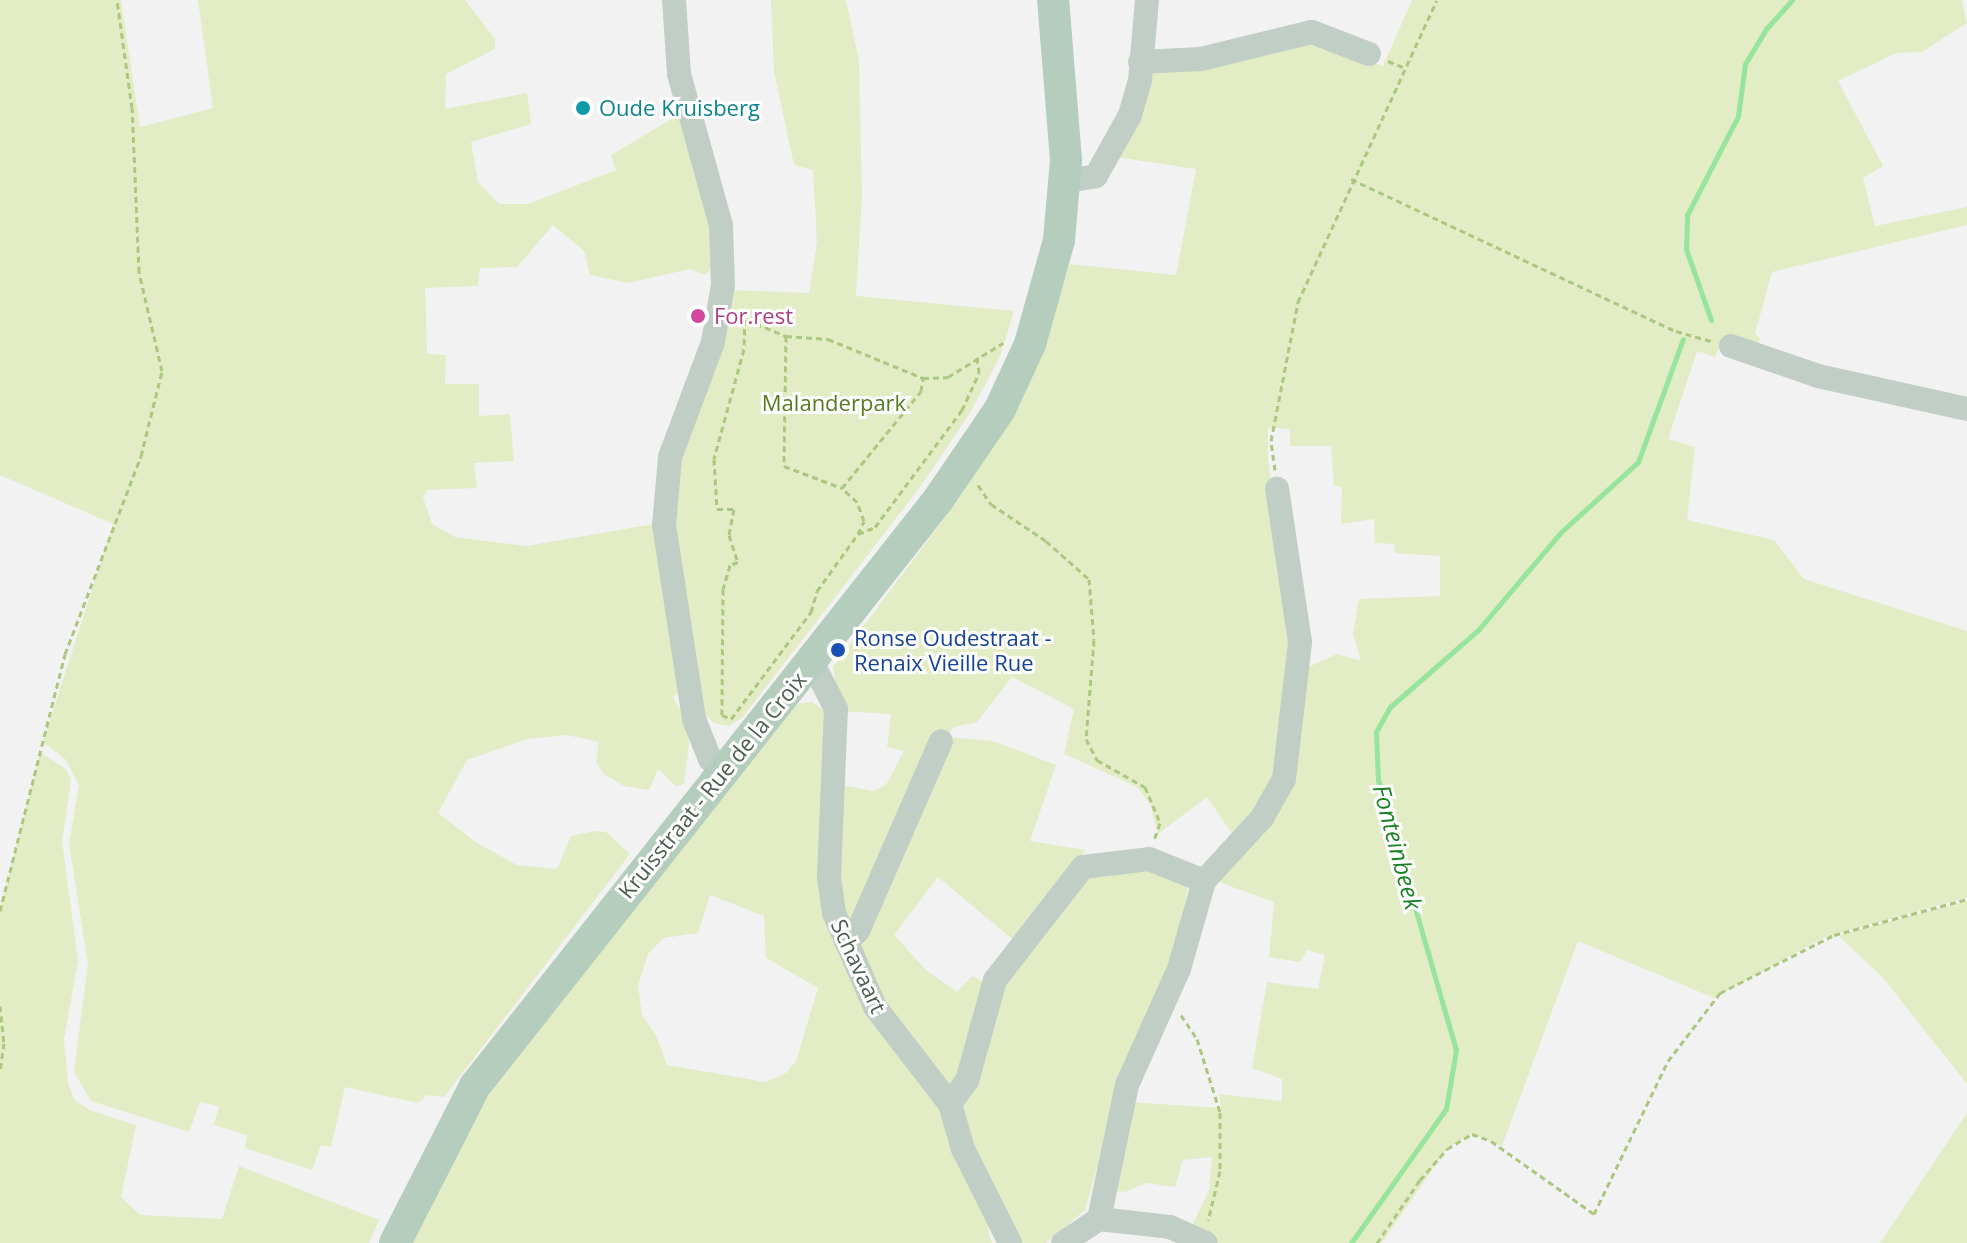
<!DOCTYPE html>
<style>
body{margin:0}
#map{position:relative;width:1967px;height:1243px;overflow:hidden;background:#f3f2f3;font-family:"Open Sans",sans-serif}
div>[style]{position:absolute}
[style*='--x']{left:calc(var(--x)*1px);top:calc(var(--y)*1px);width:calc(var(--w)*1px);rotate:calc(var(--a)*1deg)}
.green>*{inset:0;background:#e2ecc5}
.stream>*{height:5px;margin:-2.5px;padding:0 2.5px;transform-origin:2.5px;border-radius:2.5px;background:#97e49d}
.path>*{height:3px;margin-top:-1.5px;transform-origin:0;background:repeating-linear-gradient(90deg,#acc780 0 6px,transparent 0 10px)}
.minor>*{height:24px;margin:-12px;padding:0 12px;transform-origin:12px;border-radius:12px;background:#c1cec6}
.major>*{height:32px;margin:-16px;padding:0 16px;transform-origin:16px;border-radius:16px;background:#b4cdbd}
.dots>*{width:22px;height:22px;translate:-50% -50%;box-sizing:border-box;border:4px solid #fff;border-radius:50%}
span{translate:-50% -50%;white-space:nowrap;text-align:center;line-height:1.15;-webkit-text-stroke:6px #fff;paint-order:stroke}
.culture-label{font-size:22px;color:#0d838f}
.left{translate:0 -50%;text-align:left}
.hotel-label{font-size:22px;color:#b23c85}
.park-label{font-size:22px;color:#587921}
.transit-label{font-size:22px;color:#164399}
.street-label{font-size:22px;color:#4b5d51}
.water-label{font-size:24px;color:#198322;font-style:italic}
</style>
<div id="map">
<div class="green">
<i style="clip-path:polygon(0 0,121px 0,140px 127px,213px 108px,198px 0,465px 0,495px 39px,495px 49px,446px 74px,445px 109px,527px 93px,531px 124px,471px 142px,478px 182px,499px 204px,528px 204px,616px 170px,611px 155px,680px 114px,707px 178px,715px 264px,705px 275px,690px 269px,628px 283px,590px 275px,584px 251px,553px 225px,517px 267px,480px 268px,478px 286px,425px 288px,427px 354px,446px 355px,445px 384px,479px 384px,479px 416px,510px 414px,514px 461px,474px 463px,477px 488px,428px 490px,423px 497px,432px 524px,455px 537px,526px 546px,666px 522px,678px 464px,731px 320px,731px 290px,809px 293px,817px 242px,813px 170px,794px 165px,774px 71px,771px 0,846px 0,859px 60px,862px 198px,856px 296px,1014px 311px,1000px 357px,970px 413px,921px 486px,742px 718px,729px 726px,714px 723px,701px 711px,689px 687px,673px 697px,686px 720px,689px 742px,684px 784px,676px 786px,658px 769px,649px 790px,624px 786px,604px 774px,596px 762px,599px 742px,567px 735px,527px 739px,467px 760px,438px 813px,477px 843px,517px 865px,557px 869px,571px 836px,595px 831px,606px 832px,630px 854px,444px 1097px,427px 1095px,418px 1103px,345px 1087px,331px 1147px,321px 1145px,312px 1170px,245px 1148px,247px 1135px,214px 1125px,219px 1106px,200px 1102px,189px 1132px,91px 1101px,74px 1072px,88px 964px,69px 843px,79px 785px,65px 759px,43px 742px,113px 524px,0 475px)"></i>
<i style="clip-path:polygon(evenodd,1412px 0,1962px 0,1967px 23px,1922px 52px,1896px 53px,1838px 81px,1883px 166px,1863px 178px,1875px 226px,1967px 207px,1967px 225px,1772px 272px,1755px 334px,1760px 338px,1757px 348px,1724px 337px,1715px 357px,1697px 351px,1668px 439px,1695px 447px,1687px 520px,1774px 540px,1804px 579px,1967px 631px,1967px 897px,1823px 938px,1714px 998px,1578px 941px,1502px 1146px,1472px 1134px,1447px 1148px,1382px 1243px,1213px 1243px,1190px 1230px,1209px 1190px,1212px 1157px,1183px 1160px,1175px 1187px,1146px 1183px,1125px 1192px,1107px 1190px,1128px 1102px,1221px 1108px,1219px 1094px,1282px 1101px,1282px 1079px,1252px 1068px,1267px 982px,1318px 989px,1325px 955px,1307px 950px,1300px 962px,1269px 957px,1274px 902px,1216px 881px,1262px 825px,1288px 780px,1304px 669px,1337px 654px,1361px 661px,1353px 634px,1359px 599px,1440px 596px,1440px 556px,1395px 553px,1394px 544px,1375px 543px,1374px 519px,1341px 524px,1342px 487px,1334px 486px,1331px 446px,1290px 446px,1290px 429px,1268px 428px,1268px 459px,1295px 659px,1284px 763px,1269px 803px,1237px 841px,1207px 797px,1158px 834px,1150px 804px,1137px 787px,1064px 754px,1074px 709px,1012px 677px,977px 722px,954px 727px,947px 737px,993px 741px,1056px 765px,1030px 841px,1085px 850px,1018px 944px,938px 877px,894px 935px,926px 970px,957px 992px,972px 976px,989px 985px,979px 1002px,990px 1010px,1001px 978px,1087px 870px,1105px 863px,1146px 863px,1175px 870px,1189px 881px,1180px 935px,1121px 1083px,1085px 1210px,1046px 1243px,1020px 1243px,996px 1212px,988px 1230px,992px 1243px,409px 1243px,441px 1174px,499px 1079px,797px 704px,812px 702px,825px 711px,827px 782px,873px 791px,886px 785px,904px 751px,887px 747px,891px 714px,840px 711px,833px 667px,958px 500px,1020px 405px,1070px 264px,1176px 275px,1196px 169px,1116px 157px,1135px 116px,1146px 70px,1191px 66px,1308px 39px,1383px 66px,1412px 0,710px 895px,764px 916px,766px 958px,818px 988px,796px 1061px,786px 1073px,766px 1082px,667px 1065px,656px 1035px,642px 1015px,638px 985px,648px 954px,664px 938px,698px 933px,710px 895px)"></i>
<i style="clip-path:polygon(40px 752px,66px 769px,71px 780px,62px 841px,78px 961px,64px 1039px,68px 1083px,74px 1099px,89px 1110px,136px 1125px,121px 1197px,140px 1215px,222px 1219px,239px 1166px,379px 1220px,369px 1243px,0 1243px,0 909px)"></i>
<i style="clip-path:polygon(1967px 901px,1967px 1084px,1884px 979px,1838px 935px)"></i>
<i style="clip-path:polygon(1967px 1113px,1967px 1243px,1880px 1243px)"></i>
</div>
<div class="stream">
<i style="--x:1711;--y:320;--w:75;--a:-109.4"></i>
<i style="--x:1686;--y:249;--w:34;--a:-88"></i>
<i style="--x:1687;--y:215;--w:111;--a:-62.7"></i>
<i style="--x:1738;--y:116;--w:52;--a:-82.3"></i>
<i style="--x:1745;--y:64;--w:41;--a:-59"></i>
<i style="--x:1766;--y:29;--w:39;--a:-48"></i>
<i style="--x:1351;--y:1243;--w:164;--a:-54.7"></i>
<i style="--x:1446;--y:1109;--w:60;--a:-80.4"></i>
<i style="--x:1456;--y:1050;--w:281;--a:-106.1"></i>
<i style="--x:1378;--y:780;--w:48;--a:-92.4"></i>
<i style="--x:1376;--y:732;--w:29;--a:-61"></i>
<i style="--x:1390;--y:707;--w:118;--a:-41.2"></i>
<i style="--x:1479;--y:629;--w:126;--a:-49.8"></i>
<i style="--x:1560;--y:533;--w:105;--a:-42.3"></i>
<i style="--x:1638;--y:462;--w:131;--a:-69.9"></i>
</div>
<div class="path">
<i style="--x:1388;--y:61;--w:16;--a:22"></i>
<i style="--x:1351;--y:179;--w:359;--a:25.1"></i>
<i style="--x:1676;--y:331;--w:37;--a:16"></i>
<i style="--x:737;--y:316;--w:53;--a:22.2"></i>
<i style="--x:786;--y:336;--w:42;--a:4.1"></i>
<i style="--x:828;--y:339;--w:103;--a:22.3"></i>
<i style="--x:923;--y:378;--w:25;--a:-2"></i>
<i style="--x:948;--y:377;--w:65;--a:-31.7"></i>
<i style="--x:745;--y:319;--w:30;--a:92"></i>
<i style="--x:744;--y:349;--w:114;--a:105.3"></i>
<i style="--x:714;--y:459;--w:50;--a:86.6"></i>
<i style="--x:717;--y:509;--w:17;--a:0"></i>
<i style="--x:734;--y:509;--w:26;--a:101"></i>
<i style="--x:729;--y:535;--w:28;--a:72"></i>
<i style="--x:738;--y:562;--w:9;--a:159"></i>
<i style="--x:730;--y:565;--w:25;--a:106"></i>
<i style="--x:723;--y:589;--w:126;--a:90.5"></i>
<i style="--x:722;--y:715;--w:10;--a:24"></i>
<i style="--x:731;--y:719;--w:134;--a:-53.2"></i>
<i style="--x:811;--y:612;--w:22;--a:-74"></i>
<i style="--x:817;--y:591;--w:70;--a:-54.3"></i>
<i style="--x:858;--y:534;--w:14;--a:-65"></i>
<i style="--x:864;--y:521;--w:20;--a:-110"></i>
<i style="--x:857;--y:502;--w:21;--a:-137"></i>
<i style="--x:786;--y:336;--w:130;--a:90.9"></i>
<i style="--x:784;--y:466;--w:62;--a:20.8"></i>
<i style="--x:842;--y:488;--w:125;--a:-50.8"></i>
<i style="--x:921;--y:391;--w:13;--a:-81"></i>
<i style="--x:1275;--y:470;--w:29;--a:-98"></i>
<i style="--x:1271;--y:441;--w:142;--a:-79"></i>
<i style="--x:1298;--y:302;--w:332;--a:-65.3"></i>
<i style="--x:978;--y:485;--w:23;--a:56"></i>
<i style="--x:991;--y:504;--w:66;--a:33.9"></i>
<i style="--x:1046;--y:541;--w:57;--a:41.5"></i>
<i style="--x:1089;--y:579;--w:61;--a:85.3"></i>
<i style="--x:1094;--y:640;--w:99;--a:94.6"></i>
<i style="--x:1086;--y:739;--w:24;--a:62"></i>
<i style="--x:1097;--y:760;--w:55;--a:29.4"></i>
<i style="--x:1145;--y:787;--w:39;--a:67"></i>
<i style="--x:1160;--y:823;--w:18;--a:109"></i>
<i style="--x:858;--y:534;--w:18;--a:-22"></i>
<i style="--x:875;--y:527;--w:146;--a:-53.4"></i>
<i style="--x:962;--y:410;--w:41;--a:-65.3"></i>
<i style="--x:979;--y:373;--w:16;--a:-97"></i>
<i style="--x:0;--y:911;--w:265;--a:-75.8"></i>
<i style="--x:65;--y:654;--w:212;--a:-69"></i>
<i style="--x:141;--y:456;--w:88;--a:-76.1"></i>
<i style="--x:162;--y:371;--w:102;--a:-103.1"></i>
<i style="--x:139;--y:272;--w:164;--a:-92.4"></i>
<i style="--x:132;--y:108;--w:109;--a:-97.9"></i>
<i style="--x:0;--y:1006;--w:37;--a:84"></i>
<i style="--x:4;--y:1043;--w:27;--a:98"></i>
<i style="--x:1181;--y:1015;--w:29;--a:56"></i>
<i style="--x:1197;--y:1039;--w:77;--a:72.5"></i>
<i style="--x:1220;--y:1112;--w:59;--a:90"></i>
<i style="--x:1220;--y:1171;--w:51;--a:103.5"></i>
<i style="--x:1377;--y:1243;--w:76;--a:-55.7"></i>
<i style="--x:1420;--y:1180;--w:41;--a:-48.9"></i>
<i style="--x:1447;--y:1149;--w:29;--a:-31"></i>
<i style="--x:1472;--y:1134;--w:20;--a:20"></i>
<i style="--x:1491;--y:1141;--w:126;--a:35.3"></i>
<i style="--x:1594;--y:1214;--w:170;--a:-64.2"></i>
<i style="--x:1668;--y:1061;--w:86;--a:-52.6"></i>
<i style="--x:1720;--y:993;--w:128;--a:-27"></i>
<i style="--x:1834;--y:935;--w:138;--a:-15.1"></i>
</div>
<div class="minor">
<i style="--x:674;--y:0;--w:74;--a:86.1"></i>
<i style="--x:679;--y:74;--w:157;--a:74.5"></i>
<i style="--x:721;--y:225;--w:60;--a:88.1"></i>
<i style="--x:723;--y:285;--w:58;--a:100"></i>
<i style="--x:713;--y:342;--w:123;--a:110.5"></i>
<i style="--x:670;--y:457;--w:68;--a:95"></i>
<i style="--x:664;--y:525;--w:196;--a:81.2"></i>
<i style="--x:694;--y:719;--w:43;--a:68.2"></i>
<i style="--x:710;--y:759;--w:17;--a:45"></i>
<i style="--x:1140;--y:62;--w:61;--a:-2.8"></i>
<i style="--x:1201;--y:59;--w:114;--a:-13.7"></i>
<i style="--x:1312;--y:32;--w:61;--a:21.1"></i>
<i style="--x:1066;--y:181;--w:30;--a:-9"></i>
<i style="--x:1096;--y:176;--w:70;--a:-60.9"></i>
<i style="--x:1130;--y:115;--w:36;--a:-74"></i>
<i style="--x:1140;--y:80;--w:80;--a:-85"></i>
<i style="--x:1731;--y:346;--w:92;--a:19"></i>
<i style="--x:1818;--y:376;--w:153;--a:12.5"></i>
<i style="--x:811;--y:660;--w:55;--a:63"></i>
<i style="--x:836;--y:709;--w:168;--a:92.4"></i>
<i style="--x:829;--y:877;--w:36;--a:82"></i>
<i style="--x:834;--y:913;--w:103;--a:66.4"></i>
<i style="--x:875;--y:1007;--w:123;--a:52.3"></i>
<i style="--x:950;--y:1104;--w:47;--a:73.9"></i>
<i style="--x:963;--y:1149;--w:105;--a:63.4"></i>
<i style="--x:846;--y:942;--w:16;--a:-43"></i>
<i style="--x:858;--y:931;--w:207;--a:-66.4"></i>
<i style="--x:950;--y:1104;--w:29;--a:-54"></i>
<i style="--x:967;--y:1081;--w:105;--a:-74.5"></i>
<i style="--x:995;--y:980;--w:143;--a:-52.1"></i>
<i style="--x:1083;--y:867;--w:66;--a:-6.9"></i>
<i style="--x:1149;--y:859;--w:59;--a:21.8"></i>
<i style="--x:1099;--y:1219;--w:137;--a:-78.2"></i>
<i style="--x:1127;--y:1085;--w:127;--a:-65.9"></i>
<i style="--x:1179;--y:969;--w:91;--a:-74.1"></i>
<i style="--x:1204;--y:881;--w:86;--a:-47.4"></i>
<i style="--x:1262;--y:818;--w:45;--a:-60.6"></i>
<i style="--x:1284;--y:779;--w:138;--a:-83.3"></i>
<i style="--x:1300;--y:642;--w:155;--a:-98.5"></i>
<i style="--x:1099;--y:1219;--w:71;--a:6.4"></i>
<i style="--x:1170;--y:1227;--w:39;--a:24"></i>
<i style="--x:1063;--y:1243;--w:43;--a:-33.7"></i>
</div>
<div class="major">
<i style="--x:395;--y:1243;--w:176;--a:-63"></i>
<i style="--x:475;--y:1086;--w:747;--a:-51.69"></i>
<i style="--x:938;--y:500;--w:110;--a:-55.7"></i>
<i style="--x:1000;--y:409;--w:72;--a:-65.2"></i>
<i style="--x:1030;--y:344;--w:108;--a:-74.4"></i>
<i style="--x:1059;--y:240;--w:80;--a:-85"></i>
<i style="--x:1066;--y:160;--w:161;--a:-94.6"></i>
</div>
<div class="dots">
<i style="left:583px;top:108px;background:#0f9aa8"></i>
<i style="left:698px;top:316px;background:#d1479c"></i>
<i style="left:838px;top:650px;background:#1a4fb4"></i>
</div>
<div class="culture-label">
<span class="left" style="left:599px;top:108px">Oude Kruisberg</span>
</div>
<div class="hotel-label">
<span class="left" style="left:714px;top:316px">For.rest</span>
</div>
<div class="park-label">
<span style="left:834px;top:403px">Malanderpark</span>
</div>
<div class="transit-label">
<span class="left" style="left:854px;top:650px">Ronse Oudestraat -<br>Renaix Vieille Rue</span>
</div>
<div class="street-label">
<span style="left:712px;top:785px;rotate:-51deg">Kruisstraat - Rue de la Croix</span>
<span style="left:859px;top:966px;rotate:65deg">Schavaart</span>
</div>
<div class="water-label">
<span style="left:1398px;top:847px;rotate:75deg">Fonteinbeek</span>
</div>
</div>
